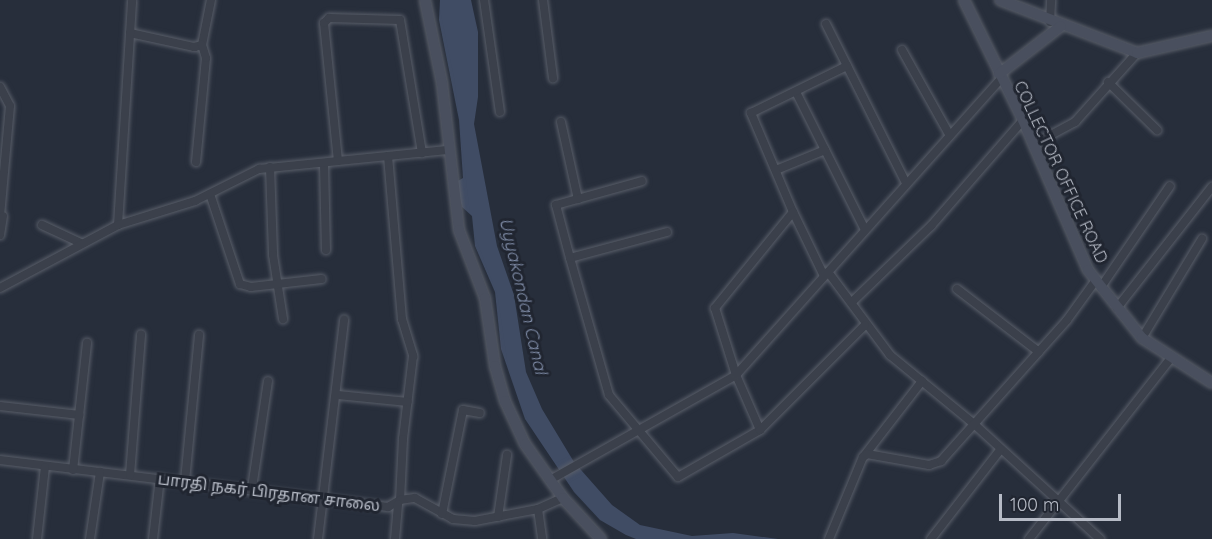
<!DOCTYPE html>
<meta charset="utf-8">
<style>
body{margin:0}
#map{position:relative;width:1212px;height:539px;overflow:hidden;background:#272e3b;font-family:Quicksand,"Noto Sans Tamil",sans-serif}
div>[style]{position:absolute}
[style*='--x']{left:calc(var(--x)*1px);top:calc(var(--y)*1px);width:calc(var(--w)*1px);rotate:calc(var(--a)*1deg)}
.water>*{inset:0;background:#404c64}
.roads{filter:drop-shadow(0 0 2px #595e69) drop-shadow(0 0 2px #595e69)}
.street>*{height:8px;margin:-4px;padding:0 4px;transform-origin:4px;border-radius:4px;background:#3b404b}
.secondary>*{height:10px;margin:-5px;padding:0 5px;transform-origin:5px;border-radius:5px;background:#494f5e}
span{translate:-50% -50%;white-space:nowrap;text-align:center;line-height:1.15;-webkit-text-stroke:6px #202530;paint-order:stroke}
.street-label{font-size:16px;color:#b6bbc6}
.water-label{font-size:18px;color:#828faa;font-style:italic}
.scale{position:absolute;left:999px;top:494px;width:122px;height:27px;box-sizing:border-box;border:3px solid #b6bbc6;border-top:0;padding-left:8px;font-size:18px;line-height:21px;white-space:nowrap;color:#b6bbc6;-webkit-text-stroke:4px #202530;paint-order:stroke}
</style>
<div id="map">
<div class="water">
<i style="clip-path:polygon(440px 0,471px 0,478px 32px,478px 97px,474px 124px,497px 246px,514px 295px,526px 372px,542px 409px,574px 462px,612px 505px,640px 525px,692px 536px,733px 533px,778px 539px,636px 539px,626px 535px,600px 520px,574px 492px,525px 419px,501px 349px,495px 292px,475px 246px,472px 216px,462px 207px,456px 182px,463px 178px,459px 120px,439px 20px)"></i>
</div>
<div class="roads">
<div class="street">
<i style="--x:484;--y:0;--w:113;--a:81.9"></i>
<i style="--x:543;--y:0;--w:79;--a:82.7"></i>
<i style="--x:1050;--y:22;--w:22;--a:-87"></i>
<i style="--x:826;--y:24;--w:178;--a:63.3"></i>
<i style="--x:130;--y:33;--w:66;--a:12.3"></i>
<i style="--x:194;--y:47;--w:8;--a:-14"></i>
<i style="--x:202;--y:45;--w:46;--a:-78.7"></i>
<i style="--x:902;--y:50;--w:98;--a:60.8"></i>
<i style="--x:1108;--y:82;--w:69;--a:44.4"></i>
<i style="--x:0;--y:87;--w:21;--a:62"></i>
<i style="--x:10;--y:106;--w:109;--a:95.2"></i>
<i style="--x:797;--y:94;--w:152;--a:63.4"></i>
<i style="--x:561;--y:122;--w:79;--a:77.6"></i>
<i style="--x:1034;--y:144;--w:47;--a:-28.2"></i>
<i style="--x:1075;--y:122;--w:93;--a:-48.1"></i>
<i style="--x:388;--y:156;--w:164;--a:85.1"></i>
<i style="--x:402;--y:319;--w:39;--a:73"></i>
<i style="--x:413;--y:356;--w:84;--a:96.9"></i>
<i style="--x:403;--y:439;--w:61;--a:92.8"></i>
<i style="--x:338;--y:161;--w:139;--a:-95.8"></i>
<i style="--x:324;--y:23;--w:7;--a:-45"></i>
<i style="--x:329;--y:18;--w:71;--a:1.6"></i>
<i style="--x:400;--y:20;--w:135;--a:80.6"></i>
<i style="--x:196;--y:162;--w:104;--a:-84.5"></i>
<i style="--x:206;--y:58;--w:14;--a:-107"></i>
<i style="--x:324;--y:164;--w:86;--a:88.7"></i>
<i style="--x:270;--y:167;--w:88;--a:88"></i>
<i style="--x:273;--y:255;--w:65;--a:81.1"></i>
<i style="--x:776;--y:170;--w:53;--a:-22.2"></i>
<i style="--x:210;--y:194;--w:95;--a:71.6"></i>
<i style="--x:240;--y:284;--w:11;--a:15"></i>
<i style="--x:251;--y:287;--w:71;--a:-6.4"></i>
<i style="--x:793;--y:212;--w:108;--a:-113"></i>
<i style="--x:751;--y:113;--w:107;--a:-26.1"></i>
<i style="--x:42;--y:225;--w:43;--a:24.8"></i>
<i style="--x:118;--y:225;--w:225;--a:-86.4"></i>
<i style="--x:667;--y:232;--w:100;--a:165"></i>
<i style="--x:570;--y:258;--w:142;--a:74.1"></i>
<i style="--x:609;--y:395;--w:107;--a:49.9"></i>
<i style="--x:678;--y:477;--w:95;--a:-29.8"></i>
<i style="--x:0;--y:235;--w:19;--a:-81"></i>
<i style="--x:570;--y:258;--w:55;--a:-104.8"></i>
<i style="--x:556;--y:205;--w:89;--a:-15.6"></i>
<i style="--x:828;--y:272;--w:104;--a:53.2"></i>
<i style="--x:890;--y:355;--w:109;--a:39.4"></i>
<i style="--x:974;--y:424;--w:171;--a:42.4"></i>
<i style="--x:824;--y:276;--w:71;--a:-115.8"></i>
<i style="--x:793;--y:212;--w:124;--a:129.1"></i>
<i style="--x:715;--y:308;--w:70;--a:72.6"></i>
<i style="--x:736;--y:375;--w:60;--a:66.4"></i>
<i style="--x:760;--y:430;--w:148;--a:-45"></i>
<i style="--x:1101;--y:287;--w:122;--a:-55.7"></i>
<i style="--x:0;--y:288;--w:134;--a:-28.1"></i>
<i style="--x:118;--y:225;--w:81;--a:-17.3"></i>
<i style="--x:195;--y:201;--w:72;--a:-26.6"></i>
<i style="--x:259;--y:169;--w:189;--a:-5.8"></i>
<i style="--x:957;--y:289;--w:103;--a:37.5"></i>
<i style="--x:852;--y:302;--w:110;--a:-43.9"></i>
<i style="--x:931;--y:226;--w:140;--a:-49"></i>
<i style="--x:1117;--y:308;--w:154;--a:-51.9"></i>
<i style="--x:1142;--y:338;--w:116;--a:-58.8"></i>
<i style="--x:338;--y:395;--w:70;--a:5.7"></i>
<i style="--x:0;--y:406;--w:80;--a:6.5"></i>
<i style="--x:864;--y:456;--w:95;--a:-52.3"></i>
<i style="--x:0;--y:460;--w:391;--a:6.9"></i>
<i style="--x:388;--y:507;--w:14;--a:-30"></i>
<i style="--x:400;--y:500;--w:15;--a:-8"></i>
<i style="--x:415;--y:498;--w:43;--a:28.9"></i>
<i style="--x:453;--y:519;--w:22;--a:5"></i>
<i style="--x:475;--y:521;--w:64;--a:-10.8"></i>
<i style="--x:538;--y:509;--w:27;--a:-24"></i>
<i style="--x:73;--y:470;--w:128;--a:-83.7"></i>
<i style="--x:130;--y:475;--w:141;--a:-85.5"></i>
<i style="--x:550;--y:480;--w:214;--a:-29.4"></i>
<i style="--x:736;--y:375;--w:397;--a:-48.2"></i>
<i style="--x:185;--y:481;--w:147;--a:-84.5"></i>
<i style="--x:252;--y:488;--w:108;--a:-81.5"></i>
<i style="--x:538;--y:509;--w:30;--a:82"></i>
<i style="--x:442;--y:514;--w:106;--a:-78.6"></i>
<i style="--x:463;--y:410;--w:17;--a:10"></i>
<i style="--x:498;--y:517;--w:63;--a:-81.7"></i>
<i style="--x:37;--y:539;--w:72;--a:-83.7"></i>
<i style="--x:90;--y:539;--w:68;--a:-81.5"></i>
<i style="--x:153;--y:539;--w:61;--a:-83.5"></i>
<i style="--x:318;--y:539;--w:221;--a:-83.2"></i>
<i style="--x:395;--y:539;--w:35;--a:-85"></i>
<i style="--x:829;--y:539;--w:89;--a:-67.5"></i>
<i style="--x:863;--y:457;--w:5;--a:-37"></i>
<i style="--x:867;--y:454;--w:63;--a:10.1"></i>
<i style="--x:929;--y:465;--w:13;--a:-18"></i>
<i style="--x:941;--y:461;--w:189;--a:-48.2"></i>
<i style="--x:1067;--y:320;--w:49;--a:-54.1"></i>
<i style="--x:931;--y:539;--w:113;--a:-52.2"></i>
<i style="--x:1029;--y:539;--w:230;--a:-51.9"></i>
</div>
<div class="secondary">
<i style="--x:425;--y:0;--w:85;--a:78.4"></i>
<i style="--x:442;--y:83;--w:148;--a:83.4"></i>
<i style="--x:459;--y:230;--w:73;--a:69.1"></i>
<i style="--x:485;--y:298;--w:69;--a:81.6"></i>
<i style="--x:495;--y:366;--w:36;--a:74"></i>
<i style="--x:505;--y:401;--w:47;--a:65.1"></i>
<i style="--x:525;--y:444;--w:66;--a:54.9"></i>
<i style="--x:563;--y:498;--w:56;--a:47.2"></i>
<i style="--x:964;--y:0;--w:134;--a:63.8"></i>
<i style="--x:1023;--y:120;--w:163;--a:66.6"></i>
<i style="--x:1088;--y:270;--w:87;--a:51.5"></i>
<i style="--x:1142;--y:338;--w:83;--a:32.7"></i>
<i style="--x:1000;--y:0;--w:147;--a:21.1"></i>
<i style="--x:1137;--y:53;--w:77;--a:-12.8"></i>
<i style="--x:999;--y:74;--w:78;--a:-37.7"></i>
</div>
</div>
<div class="street-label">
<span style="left:1061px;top:172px;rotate:65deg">COLLECTOR OFFICE ROAD</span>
<span style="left:269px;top:492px;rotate:7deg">பாரதி நகர் பிரதான சாலை</span>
</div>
<div class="water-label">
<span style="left:523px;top:296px;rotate:77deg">Uyyakondan Canal</span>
</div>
<div class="scale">100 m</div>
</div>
